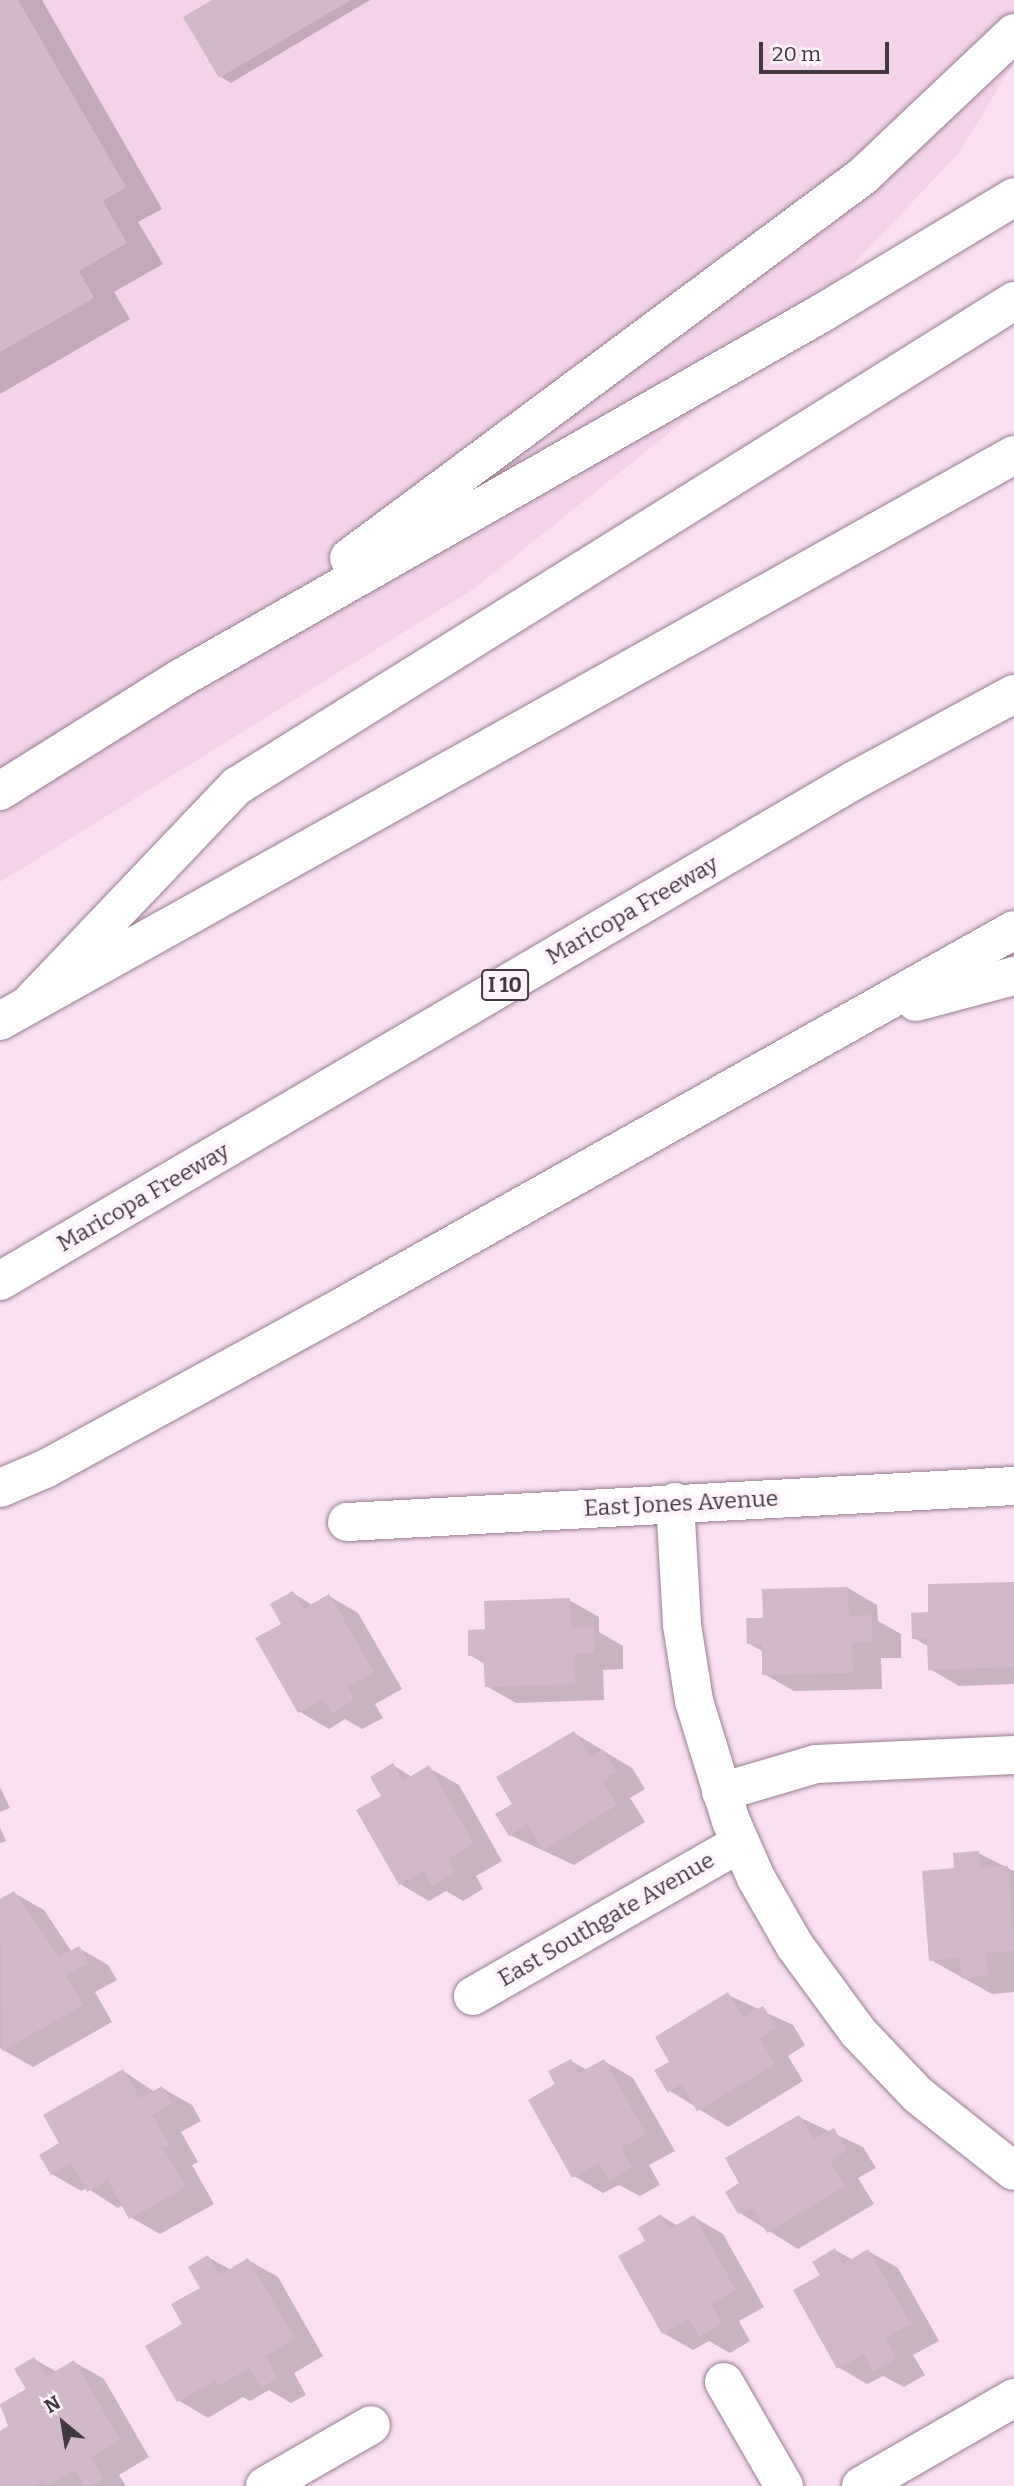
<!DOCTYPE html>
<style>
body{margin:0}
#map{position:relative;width:1014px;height:2486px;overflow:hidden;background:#fae0f2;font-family:Bitter,serif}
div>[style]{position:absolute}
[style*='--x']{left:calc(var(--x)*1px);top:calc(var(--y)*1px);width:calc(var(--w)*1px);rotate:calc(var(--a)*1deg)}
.built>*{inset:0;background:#f3d3ea}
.shadow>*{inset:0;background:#0003}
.building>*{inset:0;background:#d2b9ca}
.roads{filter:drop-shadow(0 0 2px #977f90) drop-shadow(0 0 2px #977f90)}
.street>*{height:38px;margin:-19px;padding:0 19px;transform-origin:19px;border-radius:19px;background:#fff}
.highway>*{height:38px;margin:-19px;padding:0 19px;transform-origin:19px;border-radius:19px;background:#fff}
span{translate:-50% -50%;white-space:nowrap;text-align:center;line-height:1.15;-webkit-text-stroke:7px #fdf3fa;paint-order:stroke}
.shield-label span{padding:2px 5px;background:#fdf3fa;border:2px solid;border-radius:5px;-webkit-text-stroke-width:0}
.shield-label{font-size:21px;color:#42383f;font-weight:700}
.street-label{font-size:23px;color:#42383f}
.north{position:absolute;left:28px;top:2388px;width:70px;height:70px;-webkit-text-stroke:5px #fdf3fa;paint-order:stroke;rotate:330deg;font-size:19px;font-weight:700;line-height:28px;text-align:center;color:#42383f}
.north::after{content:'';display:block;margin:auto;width:24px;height:32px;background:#42383f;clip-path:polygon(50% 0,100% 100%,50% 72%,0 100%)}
.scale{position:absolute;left:759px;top:42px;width:130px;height:32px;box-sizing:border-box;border:4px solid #42383f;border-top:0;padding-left:9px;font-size:21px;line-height:24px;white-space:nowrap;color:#42383f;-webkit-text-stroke:5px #fdf3fa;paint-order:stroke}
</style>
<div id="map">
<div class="built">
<i style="clip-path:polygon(0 0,1014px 0,1014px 63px,958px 154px,768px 354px,475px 588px,0 882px)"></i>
</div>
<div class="shadow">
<i style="clip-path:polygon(0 0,42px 0,162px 209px,138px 222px,163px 264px,114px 292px,130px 319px,0 394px)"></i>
<i style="clip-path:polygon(216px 0,370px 0,231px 83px,221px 77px)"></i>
<i style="clip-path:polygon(1014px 1584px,1014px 1684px,959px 1686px,930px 1669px,929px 1647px,914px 1638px)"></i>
<i style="clip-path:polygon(848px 1588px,877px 1605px,878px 1621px,901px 1634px,901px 1658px,881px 1658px,882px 1689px,794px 1691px,764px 1674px,764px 1652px,748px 1643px)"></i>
<i style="clip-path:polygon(293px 1593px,312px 1605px,329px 1596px,358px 1613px,402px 1689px,375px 1704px,383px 1718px,362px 1729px,345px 1719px,329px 1729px,300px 1712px,284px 1625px)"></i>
<i style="clip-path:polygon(569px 1600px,599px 1617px,599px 1632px,623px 1646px,623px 1669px,603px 1670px,604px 1700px,516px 1703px,486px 1686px,485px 1664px,470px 1655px,487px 1631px)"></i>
<i style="clip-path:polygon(574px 1733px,632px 1768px,645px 1789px,630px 1798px,645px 1822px,574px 1865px,510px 1835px,514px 1805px)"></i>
<i style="clip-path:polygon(393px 1765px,412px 1777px,429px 1768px,459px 1785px,502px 1861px,476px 1876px,483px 1889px,463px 1901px,446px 1891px,429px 1901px,400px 1884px,383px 1797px)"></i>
<i style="clip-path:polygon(0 1787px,10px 1808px,0 1812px)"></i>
<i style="clip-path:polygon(0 1827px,6px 1841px,0 1843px)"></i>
<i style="clip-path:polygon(978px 1853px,1014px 1871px,1014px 1992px,992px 1994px,931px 1960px,956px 1870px)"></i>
<i style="clip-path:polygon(14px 1893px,44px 1910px,72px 1952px,79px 1948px,108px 1965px,117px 1980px,95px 1992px,112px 2022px,33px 2067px,0 2048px,0 1901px)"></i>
<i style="clip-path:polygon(728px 1995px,793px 2025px,805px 2045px,788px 2056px,803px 2081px,728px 2127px,670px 2091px,671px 2062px)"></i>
<i style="clip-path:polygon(571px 2061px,587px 2070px,604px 2061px,633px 2078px,675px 2151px,649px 2165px,660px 2185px,640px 2196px,619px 2185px,603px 2193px,574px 2176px,558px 2085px)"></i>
<i style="clip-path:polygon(123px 2071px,155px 2092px,162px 2088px,192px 2105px,201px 2121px,181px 2132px,198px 2162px,192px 2165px,214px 2204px,160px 2234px,130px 2217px,123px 2205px,118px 2208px,87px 2188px,81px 2191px,52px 2174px,61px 2144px)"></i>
<i style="clip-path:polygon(799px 2117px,863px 2147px,876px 2168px,858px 2178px,874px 2204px,798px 2249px,740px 2213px)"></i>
<i style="clip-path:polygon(661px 2216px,678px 2226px,694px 2217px,723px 2234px,764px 2307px,739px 2321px,750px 2341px,730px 2353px,709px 2341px,693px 2350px,663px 2333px,648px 2241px)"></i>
<i style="clip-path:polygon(835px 2250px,853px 2260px,868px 2251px,898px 2268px,939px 2341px,913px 2355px,925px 2375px,904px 2387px,883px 2376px,867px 2384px,838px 2367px,822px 2275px)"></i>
<i style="clip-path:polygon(208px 2257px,231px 2270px,248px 2260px,278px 2277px,323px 2356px,294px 2373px,306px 2395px,291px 2403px,269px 2390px,250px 2401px,243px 2397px,208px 2418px,178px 2400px,185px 2325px,202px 2288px)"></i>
<i style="clip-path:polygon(34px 2359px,57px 2372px,74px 2362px,104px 2379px,149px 2457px,119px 2475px,126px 2486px,0 2486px,0 2433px,11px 2427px,0 2406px,28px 2390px)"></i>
</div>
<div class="building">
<i style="clip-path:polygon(0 0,18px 0,126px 187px,103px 201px,127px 243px,79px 271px,94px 298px,0 352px)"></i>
<i style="clip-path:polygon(212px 0,351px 0,219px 78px,183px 17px)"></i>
<i style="clip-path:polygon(1014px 1582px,1014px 1667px,928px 1670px,927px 1639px,912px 1639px,911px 1613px,928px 1612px,928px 1584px)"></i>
<i style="clip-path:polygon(848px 1587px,849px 1616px,872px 1615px,872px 1642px,852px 1642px,853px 1673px,762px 1675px,762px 1644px,747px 1644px,746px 1618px,763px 1618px,762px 1589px)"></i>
<i style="clip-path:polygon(293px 1591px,303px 1609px,329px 1594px,374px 1672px,347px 1687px,354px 1700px,332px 1714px,323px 1699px,298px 1713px,255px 1638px,281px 1624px,270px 1604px)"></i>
<i style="clip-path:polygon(570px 1598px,571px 1628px,594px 1627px,594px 1653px,574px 1654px,575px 1684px,485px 1687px,483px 1656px,468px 1656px,468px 1630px,485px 1629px,484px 1601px)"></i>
<i style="clip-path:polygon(574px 1731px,590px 1757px,603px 1749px,616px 1772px,602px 1781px,617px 1805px,543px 1850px,528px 1824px,509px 1836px,495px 1814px,512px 1804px,496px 1777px)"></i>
<i style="clip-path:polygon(393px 1763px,403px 1781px,429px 1765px,474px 1844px,448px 1859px,455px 1872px,432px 1886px,424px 1871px,399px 1885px,356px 1810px,381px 1796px,370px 1777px)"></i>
<i style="clip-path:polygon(979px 1851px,980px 1868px,1008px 1866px,1014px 1951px,985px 1953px,988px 1976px,961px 1978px,960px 1958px,929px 1961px,922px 1871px,954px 1868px,953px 1853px)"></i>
<i style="clip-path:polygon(14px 1891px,59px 1957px,79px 1946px,89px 1963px,66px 1975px,83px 2005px,2px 2051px,0 1899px)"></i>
<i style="clip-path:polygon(728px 1992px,743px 2017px,763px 2006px,777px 2028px,759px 2038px,775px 2064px,697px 2111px,681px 2084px,668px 2093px,654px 2070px,669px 2062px,655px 2037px)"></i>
<i style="clip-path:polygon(571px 2059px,579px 2073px,604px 2059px,646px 2134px,621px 2148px,632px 2167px,609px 2181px,599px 2163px,572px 2178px,528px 2100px,555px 2084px,548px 2071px)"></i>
<i style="clip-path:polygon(123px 2069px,140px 2099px,162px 2086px,172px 2103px,152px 2115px,170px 2145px,163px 2148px,186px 2187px,129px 2219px,108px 2180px,87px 2192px,71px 2163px,51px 2175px,39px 2155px,59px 2143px,43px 2115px)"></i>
<i style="clip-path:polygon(799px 2115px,814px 2139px,834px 2128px,847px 2150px,830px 2161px,845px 2186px,767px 2233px,752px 2207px,738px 2214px,725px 2192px,739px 2183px,725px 2158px)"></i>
<i style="clip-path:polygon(661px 2214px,669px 2229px,694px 2215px,736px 2290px,711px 2304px,722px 2324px,699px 2337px,689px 2319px,662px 2334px,618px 2256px,645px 2241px,638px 2228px)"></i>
<i style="clip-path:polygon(835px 2248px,843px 2264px,868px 2249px,911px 2324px,885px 2338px,896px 2358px,873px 2372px,864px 2354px,837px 2369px,793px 2290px,820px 2275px,812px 2262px)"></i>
<i style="clip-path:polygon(208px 2255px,220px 2275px,248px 2258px,295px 2339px,265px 2356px,278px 2378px,261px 2388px,249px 2368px,219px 2386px,216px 2380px,177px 2402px,145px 2346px,182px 2324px,171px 2304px,200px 2288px,188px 2267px)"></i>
<i style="clip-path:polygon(34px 2357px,46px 2377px,74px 2360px,120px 2440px,91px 2457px,103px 2479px,91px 2486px,84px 2486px,75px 2470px,47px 2486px,41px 2481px,33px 2486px,0 2486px,0 2431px,8px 2426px,0 2404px,26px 2389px,14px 2369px)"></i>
</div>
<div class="roads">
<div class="street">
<i style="--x:675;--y:1502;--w:123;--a:86.7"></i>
<i style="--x:682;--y:1625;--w:77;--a:81"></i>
<i style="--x:694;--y:1701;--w:126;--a:72.9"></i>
<i style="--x:731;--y:1821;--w:62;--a:66.3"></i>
<i style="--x:756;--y:1878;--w:78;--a:60.2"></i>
<i style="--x:795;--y:1946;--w:107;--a:53.8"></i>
<i style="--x:858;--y:2032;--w:87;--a:46.4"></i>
<i style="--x:918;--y:2095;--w:122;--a:38.4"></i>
<i style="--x:347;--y:1522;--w:668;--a:-3.09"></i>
<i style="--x:721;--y:1792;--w:99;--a:-16.4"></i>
<i style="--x:816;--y:1764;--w:198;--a:-2.6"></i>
<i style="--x:473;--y:1996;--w:308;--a:-29.8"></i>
<i style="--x:724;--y:2382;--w:120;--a:60"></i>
<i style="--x:265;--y:2486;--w:122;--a:-29.9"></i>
<i style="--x:861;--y:2486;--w:177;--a:-29.9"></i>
</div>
<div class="highway">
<i style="--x:349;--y:558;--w:640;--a:-36.62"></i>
<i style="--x:863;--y:176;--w:208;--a:-43.4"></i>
<i style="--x:0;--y:791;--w:213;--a:-32"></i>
<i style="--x:181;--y:678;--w:738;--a:-29.66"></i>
<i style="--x:822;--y:313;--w:224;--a:-31.1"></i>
<i style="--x:916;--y:1002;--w:101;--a:-14.9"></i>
<i style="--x:30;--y:1003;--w:300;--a:-46.4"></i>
<i style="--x:237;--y:786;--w:916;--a:-31.97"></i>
<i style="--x:0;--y:1021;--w:1161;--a:-29.17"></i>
<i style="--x:0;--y:1281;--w:989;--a:-30.38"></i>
<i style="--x:853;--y:781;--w:183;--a:-28.4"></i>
<i style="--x:0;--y:1488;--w:49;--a:-22.9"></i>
<i style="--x:45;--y:1469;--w:346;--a:-28.6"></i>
<i style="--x:349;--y:1303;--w:762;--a:-29.29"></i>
</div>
</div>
<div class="shield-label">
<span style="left:505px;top:985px">I 10</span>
</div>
<div class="street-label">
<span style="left:632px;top:910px;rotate:-30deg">Maricopa Freeway</span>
<span style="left:143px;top:1197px;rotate:-30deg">Maricopa Freeway</span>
<span style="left:681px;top:1503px;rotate:-3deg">East Jones Avenue</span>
<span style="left:606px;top:1919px;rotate:-30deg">East Southgate Avenue</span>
</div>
<div class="north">N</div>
<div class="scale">20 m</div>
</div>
